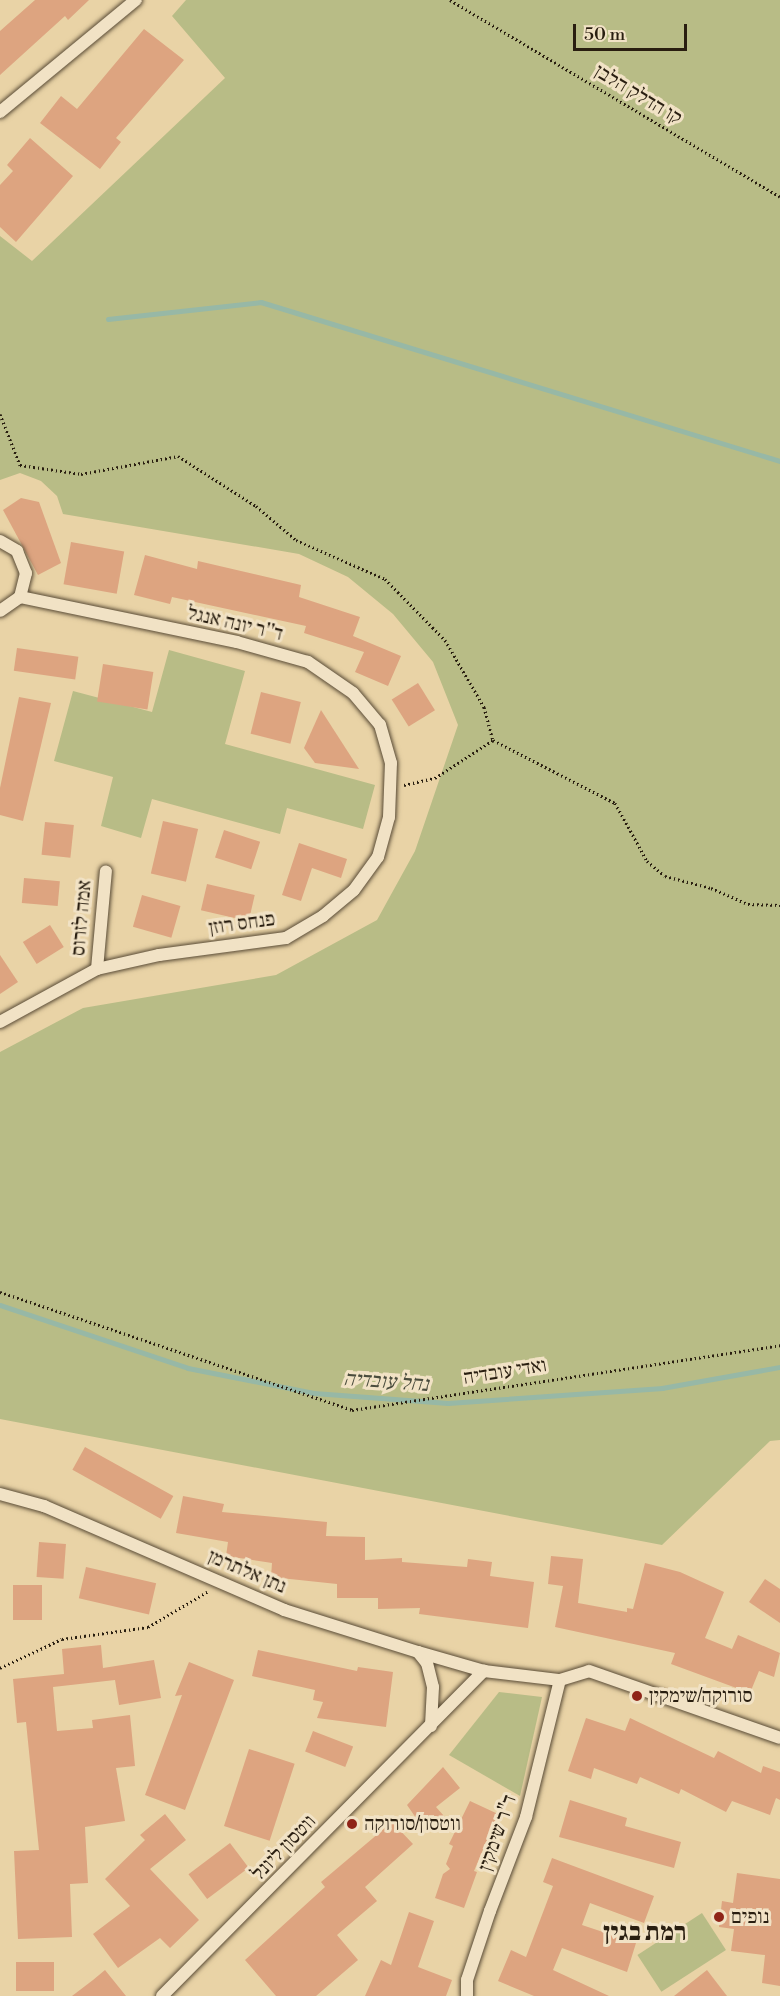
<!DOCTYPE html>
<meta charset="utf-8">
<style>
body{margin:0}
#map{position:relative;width:780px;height:1996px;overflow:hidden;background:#e9d3a6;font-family:"Libre Bodoni","Frank Ruhl Libre",serif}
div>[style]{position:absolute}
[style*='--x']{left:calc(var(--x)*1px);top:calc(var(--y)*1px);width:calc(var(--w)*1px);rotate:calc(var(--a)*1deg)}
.green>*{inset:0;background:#b8bc86;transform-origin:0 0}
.stream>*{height:4.5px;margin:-2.25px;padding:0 2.25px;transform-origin:2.25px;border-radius:2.25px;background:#97b8a6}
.building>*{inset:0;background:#dda480;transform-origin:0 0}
.path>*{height:3px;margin-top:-1.5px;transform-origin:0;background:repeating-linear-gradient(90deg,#291e10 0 1.5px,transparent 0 4.5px)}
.roads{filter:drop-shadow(0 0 2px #594b36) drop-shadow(0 0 2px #594b36)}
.street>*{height:12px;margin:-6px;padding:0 6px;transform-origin:6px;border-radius:6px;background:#f1e2c5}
.dots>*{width:16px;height:16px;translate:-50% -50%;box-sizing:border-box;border:3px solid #f1e2c5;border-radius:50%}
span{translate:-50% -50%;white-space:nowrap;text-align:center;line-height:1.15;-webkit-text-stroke:6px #f1e2c5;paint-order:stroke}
.street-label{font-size:20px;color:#291e10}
.poi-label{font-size:20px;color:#291e10}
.left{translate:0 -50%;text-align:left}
.water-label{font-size:21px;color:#4a4c3d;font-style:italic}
.district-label{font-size:26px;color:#291e10;font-weight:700}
.scale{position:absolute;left:573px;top:24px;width:114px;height:27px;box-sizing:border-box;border:3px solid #291e10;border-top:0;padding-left:8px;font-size:18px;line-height:21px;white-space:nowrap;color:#291e10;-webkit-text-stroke:4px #f1e2c5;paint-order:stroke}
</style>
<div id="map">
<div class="green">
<i style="clip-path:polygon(186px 0,780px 0,780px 1440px,770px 1441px,662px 1545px,0 1419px,0 1052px,83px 1008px,276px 975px,377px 920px,415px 851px,458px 725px,433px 662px,393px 614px,348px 577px,299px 554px,63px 514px,57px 496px,41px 481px,20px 473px,0 480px,0 236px,32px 261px,225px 78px,172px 16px)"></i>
<i style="clip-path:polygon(169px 650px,245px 671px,225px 744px,375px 785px,363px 829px,287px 808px,280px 834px,152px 799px,141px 838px,101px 826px,113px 777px,54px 761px,73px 691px,152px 712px)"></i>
<i style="clip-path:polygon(499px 1692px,542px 1697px,520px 1796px,449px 1755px)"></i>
<i style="left:702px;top:1913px;width:44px;height:77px;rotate:57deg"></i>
</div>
<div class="stream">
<i style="--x:108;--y:319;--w:154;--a:-6.3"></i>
<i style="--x:261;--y:302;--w:543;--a:17.03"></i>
<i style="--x:0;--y:1305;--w:198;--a:18.5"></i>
<i style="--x:188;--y:1368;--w:128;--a:11.2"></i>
<i style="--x:314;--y:1393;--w:134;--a:4.3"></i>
<i style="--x:448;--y:1403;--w:215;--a:-4"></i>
<i style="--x:662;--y:1388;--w:120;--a:-10.1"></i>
</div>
<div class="building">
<i style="clip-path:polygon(35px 0,89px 0,68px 20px,65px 16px,0 75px,0 31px)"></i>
<i style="clip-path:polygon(144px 29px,184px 60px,116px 138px,121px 142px,100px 169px,40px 123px,61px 96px,77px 109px)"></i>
<i style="clip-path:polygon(30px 138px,73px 176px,16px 242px,0 227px,0 185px,13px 171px,7px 165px)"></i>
<i style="clip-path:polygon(21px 498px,39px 502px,61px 563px,38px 575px,3px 510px)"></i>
<i style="left:71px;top:542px;width:54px;height:43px;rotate:10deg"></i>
<i style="clip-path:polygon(145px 555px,197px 569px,198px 561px,301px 585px,299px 597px,360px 617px,353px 636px,401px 656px,388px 686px,355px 672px,364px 652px,304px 633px,306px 626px,172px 597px,170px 604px,134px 595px)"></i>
<i style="left:17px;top:648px;width:62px;height:23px;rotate:8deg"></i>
<i style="left:103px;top:664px;width:51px;height:38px;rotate:9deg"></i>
<i style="left:418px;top:683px;width:32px;height:31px;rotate:58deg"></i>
<i style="left:261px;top:692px;width:41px;height:43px;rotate:14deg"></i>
<i style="clip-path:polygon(19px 697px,51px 703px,23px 821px,0 815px,0 788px)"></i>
<i style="clip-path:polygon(321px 710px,359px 769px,315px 763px,304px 748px)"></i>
<i style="left:163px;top:821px;width:36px;height:54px;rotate:13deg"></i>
<i style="left:45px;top:822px;width:29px;height:33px;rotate:6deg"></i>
<i style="left:224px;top:830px;width:38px;height:29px;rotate:18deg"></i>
<i style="clip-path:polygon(299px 843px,347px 859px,341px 878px,312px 868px,301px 901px,282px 895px)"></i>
<i style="left:24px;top:878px;width:36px;height:25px;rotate:5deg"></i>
<i style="left:207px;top:884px;width:49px;height:27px;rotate:13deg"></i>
<i style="left:142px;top:895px;width:40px;height:33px;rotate:16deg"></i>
<i style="left:50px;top:925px;width:26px;height:32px;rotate:58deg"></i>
<i style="clip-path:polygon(0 955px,18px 982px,0 994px)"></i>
<i style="left:85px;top:1447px;width:101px;height:26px;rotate:29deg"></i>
<i style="clip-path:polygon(183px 1496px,224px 1504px,222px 1512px,327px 1522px,326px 1536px,365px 1537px,365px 1560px,402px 1558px,402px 1562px,467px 1567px,468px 1559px,492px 1562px,490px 1576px,534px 1582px,528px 1628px,419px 1614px,420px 1608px,378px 1609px,378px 1598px,337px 1598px,337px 1584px,271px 1577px,272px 1563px,226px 1556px,228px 1542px,176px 1533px)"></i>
<i style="left:39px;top:1542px;width:27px;height:35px;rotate:4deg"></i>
<i style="clip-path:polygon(551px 1556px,583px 1559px,578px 1603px,627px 1612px,627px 1608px,633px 1609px,645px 1563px,680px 1572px,724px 1592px,705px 1638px,732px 1649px,738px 1635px,780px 1653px,774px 1677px,759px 1671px,750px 1693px,671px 1664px,675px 1653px,555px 1627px,563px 1586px,548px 1584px)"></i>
<i style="left:86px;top:1567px;width:72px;height:32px;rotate:13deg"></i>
<i style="clip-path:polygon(765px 1579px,780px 1589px,780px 1623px,749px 1602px)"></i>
<i style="left:13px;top:1585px;width:29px;height:35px"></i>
<i style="clip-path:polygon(101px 1645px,103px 1668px,154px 1660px,161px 1698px,119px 1705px,115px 1680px,53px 1687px,57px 1731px,93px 1728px,92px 1720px,130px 1715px,135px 1766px,116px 1768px,125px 1821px,85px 1827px,88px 1883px,70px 1884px,72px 1937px,18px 1939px,14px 1851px,39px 1850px,26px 1722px,17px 1723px,13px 1679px,64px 1674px,62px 1649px)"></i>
<i style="clip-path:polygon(258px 1650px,357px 1671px,358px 1667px,393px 1672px,386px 1727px,317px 1718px,323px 1702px,313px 1700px,315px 1690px,252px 1676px)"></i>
<i style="clip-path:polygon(189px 1662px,234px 1680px,185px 1810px,145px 1795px,182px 1695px,175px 1696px)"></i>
<i style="clip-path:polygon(586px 1718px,625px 1731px,630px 1718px,714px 1758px,718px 1751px,761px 1773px,763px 1766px,780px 1772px,780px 1800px,776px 1798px,770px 1815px,732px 1801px,726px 1812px,681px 1789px,679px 1794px,640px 1777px,637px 1784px,594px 1768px,591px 1779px,568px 1771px)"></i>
<i style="left:313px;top:1731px;width:43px;height:22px;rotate:21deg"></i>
<i style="left:249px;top:1749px;width:48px;height:81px;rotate:18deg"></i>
<i style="clip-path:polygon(443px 1767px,460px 1788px,436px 1807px,444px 1816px,423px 1828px,407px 1805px)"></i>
<i style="clip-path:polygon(570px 1800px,627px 1818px,625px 1826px,681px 1842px,674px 1868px,559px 1837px)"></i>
<i style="clip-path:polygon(470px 1801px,498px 1814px,474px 1871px,477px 1872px,464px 1908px,435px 1898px,443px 1874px,450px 1869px,446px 1864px,453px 1846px,449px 1844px)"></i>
<i style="clip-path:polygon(165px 1814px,186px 1840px,150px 1869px,199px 1920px,170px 1948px,160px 1938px,118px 1968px,93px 1934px,130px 1906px,105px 1879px,145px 1840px,140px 1835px)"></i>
<i style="clip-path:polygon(392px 1822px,413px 1844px,365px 1887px,377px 1901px,337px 1935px,358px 1960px,316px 1996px,276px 1996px,245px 1960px,325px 1887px,321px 1882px)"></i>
<i style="left:230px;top:1843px;width:31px;height:52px;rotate:53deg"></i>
<i style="clip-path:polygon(552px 1858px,654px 1896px,644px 1923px,590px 1903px,582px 1925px,636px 1943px,627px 1972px,562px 1948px,553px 1970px,609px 1996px,534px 1996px,498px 1981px,511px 1950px,526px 1957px,553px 1886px,543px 1882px)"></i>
<i style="clip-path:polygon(737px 1873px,780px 1879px,780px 1986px,762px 1983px,765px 1955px,731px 1951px,734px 1929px,719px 1927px,722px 1901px,733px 1903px)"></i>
<i style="clip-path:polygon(409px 1912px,434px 1921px,418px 1967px,452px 1980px,446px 1996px,365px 1996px,381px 1960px,391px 1965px)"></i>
<i style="left:16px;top:1962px;width:38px;height:29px"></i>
<i style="clip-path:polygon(105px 1970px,126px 1996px,72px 1996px,93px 1980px)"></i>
<i style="clip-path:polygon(707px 1970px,727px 1996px,674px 1996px)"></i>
</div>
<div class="path">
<i style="--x:450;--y:0;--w:384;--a:30.8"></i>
<i style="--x:0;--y:414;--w:55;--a:68.6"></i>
<i style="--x:20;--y:465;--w:62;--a:8.4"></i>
<i style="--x:81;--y:474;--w:99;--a:-10.5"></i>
<i style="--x:178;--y:456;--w:93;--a:32.7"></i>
<i style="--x:256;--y:506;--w:52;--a:40.4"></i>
<i style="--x:296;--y:540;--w:97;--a:23.7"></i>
<i style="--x:385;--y:579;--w:86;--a:45.5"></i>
<i style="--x:445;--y:640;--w:78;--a:59.8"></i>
<i style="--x:484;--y:707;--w:34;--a:75"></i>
<i style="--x:404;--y:785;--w:32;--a:-13"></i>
<i style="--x:435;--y:778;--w:69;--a:-33.2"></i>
<i style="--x:493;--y:740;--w:137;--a:27.3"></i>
<i style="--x:615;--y:803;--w:66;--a:61.1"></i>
<i style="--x:647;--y:861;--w:23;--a:40"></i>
<i style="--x:665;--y:876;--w:48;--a:14.6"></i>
<i style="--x:711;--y:888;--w:40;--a:23.4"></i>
<i style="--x:748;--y:904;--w:32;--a:2"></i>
<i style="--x:0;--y:1292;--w:371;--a:18.5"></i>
<i style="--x:352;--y:1410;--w:433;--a:-8.6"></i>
<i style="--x:0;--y:1668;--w:68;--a:-25.1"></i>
<i style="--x:62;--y:1639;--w:87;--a:-7.9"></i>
<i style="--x:148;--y:1627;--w:69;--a:-30.7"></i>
</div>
<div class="roads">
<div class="street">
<i style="--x:0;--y:112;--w:176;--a:-39.5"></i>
<i style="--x:0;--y:541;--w:20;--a:30"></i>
<i style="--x:17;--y:551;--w:24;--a:68"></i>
<i style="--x:26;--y:573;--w:25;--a:104"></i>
<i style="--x:20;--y:597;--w:24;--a:145"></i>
<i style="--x:97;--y:969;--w:98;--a:-84.8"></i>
<i style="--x:0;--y:1022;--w:111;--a:-28.7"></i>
<i style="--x:97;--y:969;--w:64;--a:-12.7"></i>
<i style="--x:159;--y:955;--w:128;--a:-7.6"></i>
<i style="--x:286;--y:938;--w:43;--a:-30.7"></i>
<i style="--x:323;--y:916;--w:40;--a:-40"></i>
<i style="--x:354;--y:890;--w:41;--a:-54"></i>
<i style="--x:378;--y:857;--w:41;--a:-74.6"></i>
<i style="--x:389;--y:817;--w:54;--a:-87.9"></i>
<i style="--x:391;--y:763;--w:40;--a:-106"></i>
<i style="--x:380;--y:725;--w:42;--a:-130.2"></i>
<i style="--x:353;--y:693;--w:55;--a:-145.4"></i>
<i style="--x:308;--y:662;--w:74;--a:-164.3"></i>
<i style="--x:237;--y:642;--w:222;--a:-168.3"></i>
<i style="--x:0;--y:1494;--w:46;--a:15.3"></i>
<i style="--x:44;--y:1506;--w:262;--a:23.4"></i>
<i style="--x:284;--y:1610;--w:140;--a:17.4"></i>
<i style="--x:418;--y:1652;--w:69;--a:16.1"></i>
<i style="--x:484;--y:1671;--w:77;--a:6.8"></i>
<i style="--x:560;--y:1680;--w:30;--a:-17"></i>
<i style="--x:589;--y:1671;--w:202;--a:19.3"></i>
<i style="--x:418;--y:1652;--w:14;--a:51"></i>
<i style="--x:427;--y:1663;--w:25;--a:76"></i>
<i style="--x:433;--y:1687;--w:39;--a:93"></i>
<i style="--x:162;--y:1996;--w:458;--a:-45.3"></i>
<i style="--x:467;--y:1996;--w:16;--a:-90"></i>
<i style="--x:467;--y:1980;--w:73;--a:-71.6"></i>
<i style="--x:490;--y:1911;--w:101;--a:-69"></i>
<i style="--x:526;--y:1817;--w:141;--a:-76.1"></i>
</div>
</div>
<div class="dots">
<i style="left:637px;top:1696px;background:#8f2418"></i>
<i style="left:352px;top:1824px;background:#8f2418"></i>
<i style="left:719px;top:1917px;background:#8f2418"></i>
</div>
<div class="street-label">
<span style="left:638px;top:95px;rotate:31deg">קו הדלק הלבן</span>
<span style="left:235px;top:624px;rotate:13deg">ד''ר יונה אנגל</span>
<span style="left:82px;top:918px;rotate:-85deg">אמה לזרוס</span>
<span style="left:242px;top:924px;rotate:-8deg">פנחס רוזן</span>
<span style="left:505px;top:1372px;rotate:-9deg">ואדי עובדיה</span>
<span style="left:247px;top:1572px;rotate:23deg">נתן אלתרמן</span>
<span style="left:498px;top:1833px;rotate:-71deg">ד"ר שימקין</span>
<span style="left:284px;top:1848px;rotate:-46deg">ווטסון ליונל</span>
</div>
<div class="poi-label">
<span class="left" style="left:649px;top:1696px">סורוקה/שימקין</span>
<span class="left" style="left:364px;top:1824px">ווטסון/סורוקה</span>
<span class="left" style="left:731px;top:1917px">נופים</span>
</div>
<div class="water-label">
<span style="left:386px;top:1382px;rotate:4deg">נחל עובדיה</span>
</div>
<div class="district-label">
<span style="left:645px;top:1933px">רמת בגין</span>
</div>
<div class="scale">50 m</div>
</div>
